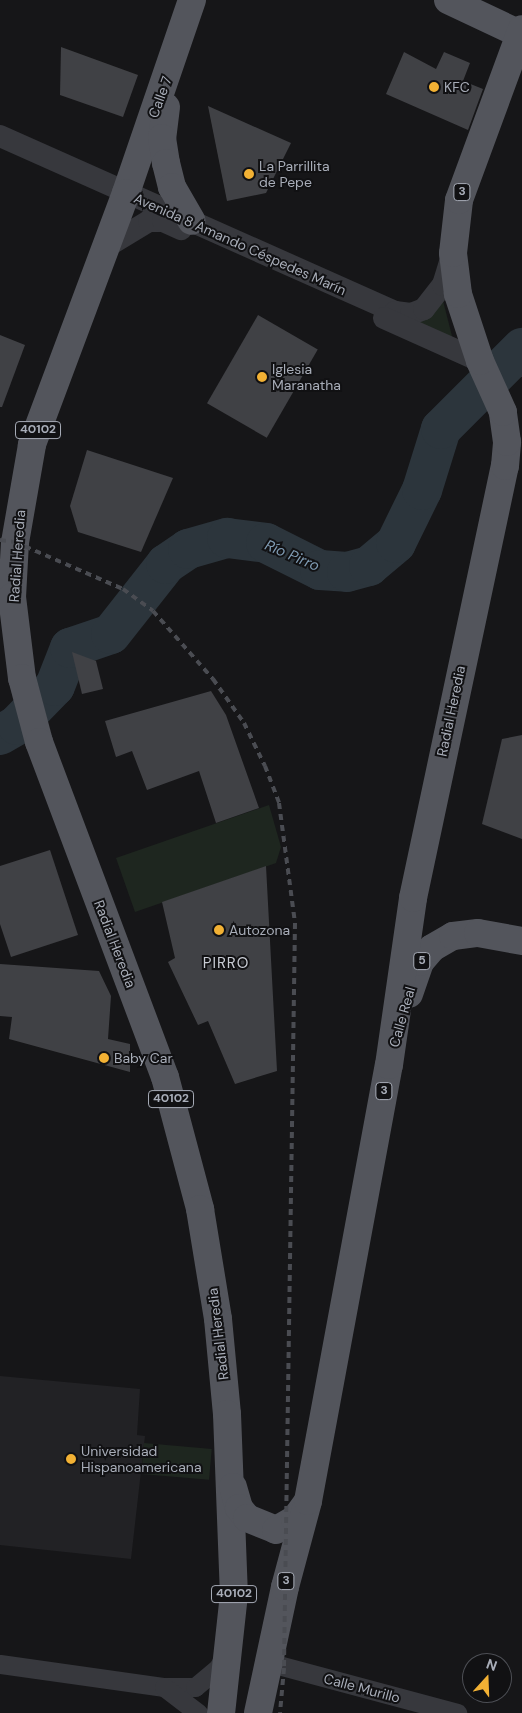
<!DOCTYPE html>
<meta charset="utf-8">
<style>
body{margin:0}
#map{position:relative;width:522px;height:1713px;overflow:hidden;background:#161618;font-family:"DM Sans",sans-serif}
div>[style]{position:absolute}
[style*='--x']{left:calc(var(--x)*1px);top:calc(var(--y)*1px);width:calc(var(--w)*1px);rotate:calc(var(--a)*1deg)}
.built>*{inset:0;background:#222225}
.green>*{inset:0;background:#1e261f;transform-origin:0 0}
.river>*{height:40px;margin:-20px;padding:0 20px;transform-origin:20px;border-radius:20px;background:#2c353c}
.building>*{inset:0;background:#404145;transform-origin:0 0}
.minor>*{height:19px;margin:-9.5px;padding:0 9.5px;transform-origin:9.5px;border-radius:9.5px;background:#37383d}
.tertiary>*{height:22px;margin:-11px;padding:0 11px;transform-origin:11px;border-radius:11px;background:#37383d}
.primary>*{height:28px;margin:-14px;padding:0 14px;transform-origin:14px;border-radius:14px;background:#53555c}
.rail>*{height:4px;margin-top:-2px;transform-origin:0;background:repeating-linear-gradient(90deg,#4a4c52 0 6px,transparent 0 11px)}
.dots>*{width:14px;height:14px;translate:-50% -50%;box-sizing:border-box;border:2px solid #111113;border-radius:50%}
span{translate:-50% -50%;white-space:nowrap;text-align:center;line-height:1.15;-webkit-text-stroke:4px #111113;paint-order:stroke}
.shield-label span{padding:1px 4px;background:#111113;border:1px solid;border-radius:4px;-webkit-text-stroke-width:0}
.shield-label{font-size:12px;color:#a8adb8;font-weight:700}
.poi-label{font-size:14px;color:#a8adb8}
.left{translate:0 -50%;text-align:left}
.street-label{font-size:14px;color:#a8adb8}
.water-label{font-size:15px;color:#7f9bb3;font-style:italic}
.neighbourhood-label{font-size:15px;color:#c9ccd4;letter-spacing:1px}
.north{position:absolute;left:462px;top:1653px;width:50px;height:50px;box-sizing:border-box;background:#111113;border:1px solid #4d4f55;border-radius:50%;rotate:20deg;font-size:14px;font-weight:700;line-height:20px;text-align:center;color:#a8adb8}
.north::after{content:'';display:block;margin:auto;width:18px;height:22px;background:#f2b134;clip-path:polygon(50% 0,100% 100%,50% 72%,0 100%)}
</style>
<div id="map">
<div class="built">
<i style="clip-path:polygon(0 1376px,140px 1389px,137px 1435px,145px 1436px,131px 1559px,0 1545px)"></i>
</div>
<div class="green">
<i style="clip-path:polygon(440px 289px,453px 340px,410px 324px)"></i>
<i style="clip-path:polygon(269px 805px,281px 847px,276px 863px,135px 912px,116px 858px)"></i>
<i style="left:144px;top:1443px;width:68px;height:31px;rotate:5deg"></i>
</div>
<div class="river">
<i style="--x:0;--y:735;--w:20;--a:-30"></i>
<i style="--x:17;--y:725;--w:54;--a:-45.7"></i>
<i style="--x:55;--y:686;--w:41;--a:-68.5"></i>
<i style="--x:70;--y:648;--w:43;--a:-18.9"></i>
<i style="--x:111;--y:634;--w:89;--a:-51.8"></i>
<i style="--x:166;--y:564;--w:27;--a:-34"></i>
<i style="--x:188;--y:549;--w:41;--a:-15.8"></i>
<i style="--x:227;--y:538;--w:39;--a:7"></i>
<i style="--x:266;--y:543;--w:60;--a:26.6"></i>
<i style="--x:320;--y:570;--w:27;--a:4"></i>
<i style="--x:347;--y:572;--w:23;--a:-15"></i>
<i style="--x:369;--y:566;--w:35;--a:-40"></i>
<i style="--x:396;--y:543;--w:59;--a:-63.9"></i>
<i style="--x:422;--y:490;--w:64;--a:-72.7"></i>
<i style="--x:441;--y:429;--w:115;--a:-45"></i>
</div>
<div class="building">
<i style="clip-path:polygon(61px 47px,138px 75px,123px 117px,60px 95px)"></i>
<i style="clip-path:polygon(404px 52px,436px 69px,444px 52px,470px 63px,463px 81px,483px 89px,468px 130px,386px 94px)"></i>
<i style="clip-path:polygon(208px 106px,291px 143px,266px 193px,227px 201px)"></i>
<i style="left:258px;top:315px;width:69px;height:102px;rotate:30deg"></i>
<i style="clip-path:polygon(0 335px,25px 345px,2px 407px,0 407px)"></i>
<i style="clip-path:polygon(87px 450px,173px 478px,141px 552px,78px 532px,70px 506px)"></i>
<i style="clip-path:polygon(72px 652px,96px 661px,103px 689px,82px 694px)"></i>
<i style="clip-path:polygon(211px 691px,226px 715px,259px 808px,216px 823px,199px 771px,147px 790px,132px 751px,116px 757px,105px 721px)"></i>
<i style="clip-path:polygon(522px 735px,522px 839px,482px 824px,502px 739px)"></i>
<i style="clip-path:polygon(50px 850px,78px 935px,11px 957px,0 924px,0 866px)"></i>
<i style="clip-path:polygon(266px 866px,277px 1071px,235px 1084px,208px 1021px,198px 1025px,168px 962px,175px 958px,162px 902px)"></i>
<i style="clip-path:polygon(0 964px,99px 971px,111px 996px,108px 1039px,130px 1044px,130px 1072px,9px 1039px,12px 1017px,0 1016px)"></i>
</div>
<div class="minor">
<i style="--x:267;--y:1662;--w:197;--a:15"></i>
<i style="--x:0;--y:1664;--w:166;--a:8"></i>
<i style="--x:164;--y:1687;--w:31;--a:0"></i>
<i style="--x:195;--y:1687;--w:30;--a:-40"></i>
<i style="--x:218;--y:1668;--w:15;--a:-62"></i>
<i style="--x:164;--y:1687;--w:43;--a:37.4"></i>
</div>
<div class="tertiary">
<i style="--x:0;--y:136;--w:432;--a:24"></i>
<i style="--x:395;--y:312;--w:16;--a:7"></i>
<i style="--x:411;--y:314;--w:14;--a:-21"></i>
<i style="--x:424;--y:309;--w:31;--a:-52"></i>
<i style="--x:443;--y:285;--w:30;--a:-73"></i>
<i style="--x:106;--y:247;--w:50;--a:-31.2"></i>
<i style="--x:149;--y:221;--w:14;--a:0"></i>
<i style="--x:163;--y:221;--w:20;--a:24"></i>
<i style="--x:384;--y:318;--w:105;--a:24.1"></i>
</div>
<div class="primary">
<i style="--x:192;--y:0;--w:204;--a:108.9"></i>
<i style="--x:126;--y:193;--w:269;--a:110.5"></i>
<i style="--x:32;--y:445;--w:98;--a:99.9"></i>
<i style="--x:15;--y:542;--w:55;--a:93.1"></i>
<i style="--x:12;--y:597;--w:82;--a:83"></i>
<i style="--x:22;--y:678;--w:66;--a:75.1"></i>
<i style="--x:39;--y:742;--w:358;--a:69.4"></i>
<i style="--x:165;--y:1077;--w:137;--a:75.1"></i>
<i style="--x:200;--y:1209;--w:111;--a:80.7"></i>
<i style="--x:218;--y:1319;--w:95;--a:84.6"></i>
<i style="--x:227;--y:1414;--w:180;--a:87.8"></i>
<i style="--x:234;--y:1594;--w:120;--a:96.2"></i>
<i style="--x:448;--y:0;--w:80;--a:25.3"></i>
<i style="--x:166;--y:107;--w:31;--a:97"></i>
<i style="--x:162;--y:138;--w:25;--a:81"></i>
<i style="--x:166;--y:163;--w:25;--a:76"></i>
<i style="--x:172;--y:187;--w:39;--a:60"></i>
<i style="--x:409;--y:994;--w:34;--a:-71"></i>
<i style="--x:420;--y:962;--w:18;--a:-49"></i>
<i style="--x:432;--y:948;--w:24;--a:-30"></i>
<i style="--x:453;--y:936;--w:25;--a:-7"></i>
<i style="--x:478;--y:933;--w:45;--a:10.3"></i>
<i style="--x:233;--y:1487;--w:22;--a:74"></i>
<i style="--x:239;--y:1508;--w:13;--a:51"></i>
<i style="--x:247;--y:1518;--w:31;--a:22"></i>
<i style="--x:276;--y:1530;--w:22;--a:-30"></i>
<i style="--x:295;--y:1519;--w:19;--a:-54"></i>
<i style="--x:258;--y:1713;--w:129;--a:-77.9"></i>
<i style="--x:285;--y:1587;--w:89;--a:-75"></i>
<i style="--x:308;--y:1501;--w:443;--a:-79.5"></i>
<i style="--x:389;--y:1065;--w:169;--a:-81.8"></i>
<i style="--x:413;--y:898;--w:442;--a:-78"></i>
<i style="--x:505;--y:466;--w:24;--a:-85"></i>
<i style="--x:507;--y:442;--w:30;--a:-98"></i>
<i style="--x:503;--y:412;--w:56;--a:-114.3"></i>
<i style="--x:480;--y:361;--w:71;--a:-108.2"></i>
<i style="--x:458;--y:294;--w:41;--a:-97"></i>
<i style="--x:453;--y:253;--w:53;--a:-83.5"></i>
<i style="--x:459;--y:200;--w:182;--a:-69.8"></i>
</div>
<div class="rail">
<i style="--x:0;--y:540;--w:15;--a:8"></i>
<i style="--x:15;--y:542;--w:118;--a:23.5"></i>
<i style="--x:123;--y:589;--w:37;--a:36"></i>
<i style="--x:153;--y:611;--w:91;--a:48.6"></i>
<i style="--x:213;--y:679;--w:54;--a:54.8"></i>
<i style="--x:244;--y:723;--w:48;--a:64"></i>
<i style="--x:265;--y:766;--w:40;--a:69"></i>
<i style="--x:279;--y:803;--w:121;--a:82.4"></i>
<i style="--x:295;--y:923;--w:745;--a:90.85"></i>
<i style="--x:284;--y:1668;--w:45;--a:95.1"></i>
</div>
<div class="dots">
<i style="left:434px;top:87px;background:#f2b134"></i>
<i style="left:249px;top:174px;background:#f2b134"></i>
<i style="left:262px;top:377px;background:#f2b134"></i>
<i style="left:219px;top:930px;background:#f2b134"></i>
<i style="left:104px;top:1058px;background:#f2b134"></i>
<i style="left:71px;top:1459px;background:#f2b134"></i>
</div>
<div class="shield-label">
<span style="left:462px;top:192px">3</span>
<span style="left:38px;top:430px">40102</span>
<span style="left:422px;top:961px">5</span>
<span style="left:384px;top:1091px">3</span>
<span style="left:171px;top:1099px">40102</span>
<span style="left:286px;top:1581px">3</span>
<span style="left:234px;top:1594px">40102</span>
</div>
<div class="poi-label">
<span class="left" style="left:444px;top:87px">KFC</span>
<span class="left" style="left:259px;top:174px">La Parrillita<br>de Pepe</span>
<span class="left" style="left:272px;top:377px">Iglesia<br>Maranatha</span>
<span class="left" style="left:229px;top:930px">Autozona</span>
<span class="left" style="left:114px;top:1058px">Baby Car</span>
<span class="left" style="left:81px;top:1459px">Universidad<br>Hispanoamericana</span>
</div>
<div class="street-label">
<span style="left:160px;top:97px;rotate:-70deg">Calle 7</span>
<span style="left:240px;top:244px;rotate:24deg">Avenida 8 Amando Céspedes Marín</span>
<span style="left:17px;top:556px;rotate:-86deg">Radial Heredia</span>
<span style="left:451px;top:711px;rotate:-78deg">Radial Heredia</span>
<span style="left:115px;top:944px;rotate:69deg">Radial Heredia</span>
<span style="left:402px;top:1017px;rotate:-74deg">Calle Real</span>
<span style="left:218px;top:1334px;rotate:-97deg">Radial Heredia</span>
<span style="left:362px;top:1688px;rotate:15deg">Calle Murillo</span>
</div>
<div class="water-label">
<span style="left:292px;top:556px;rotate:23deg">Río Pirro</span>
</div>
<div class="neighbourhood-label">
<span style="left:226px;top:964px">PIRRO</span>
</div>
<div class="north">N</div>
</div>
